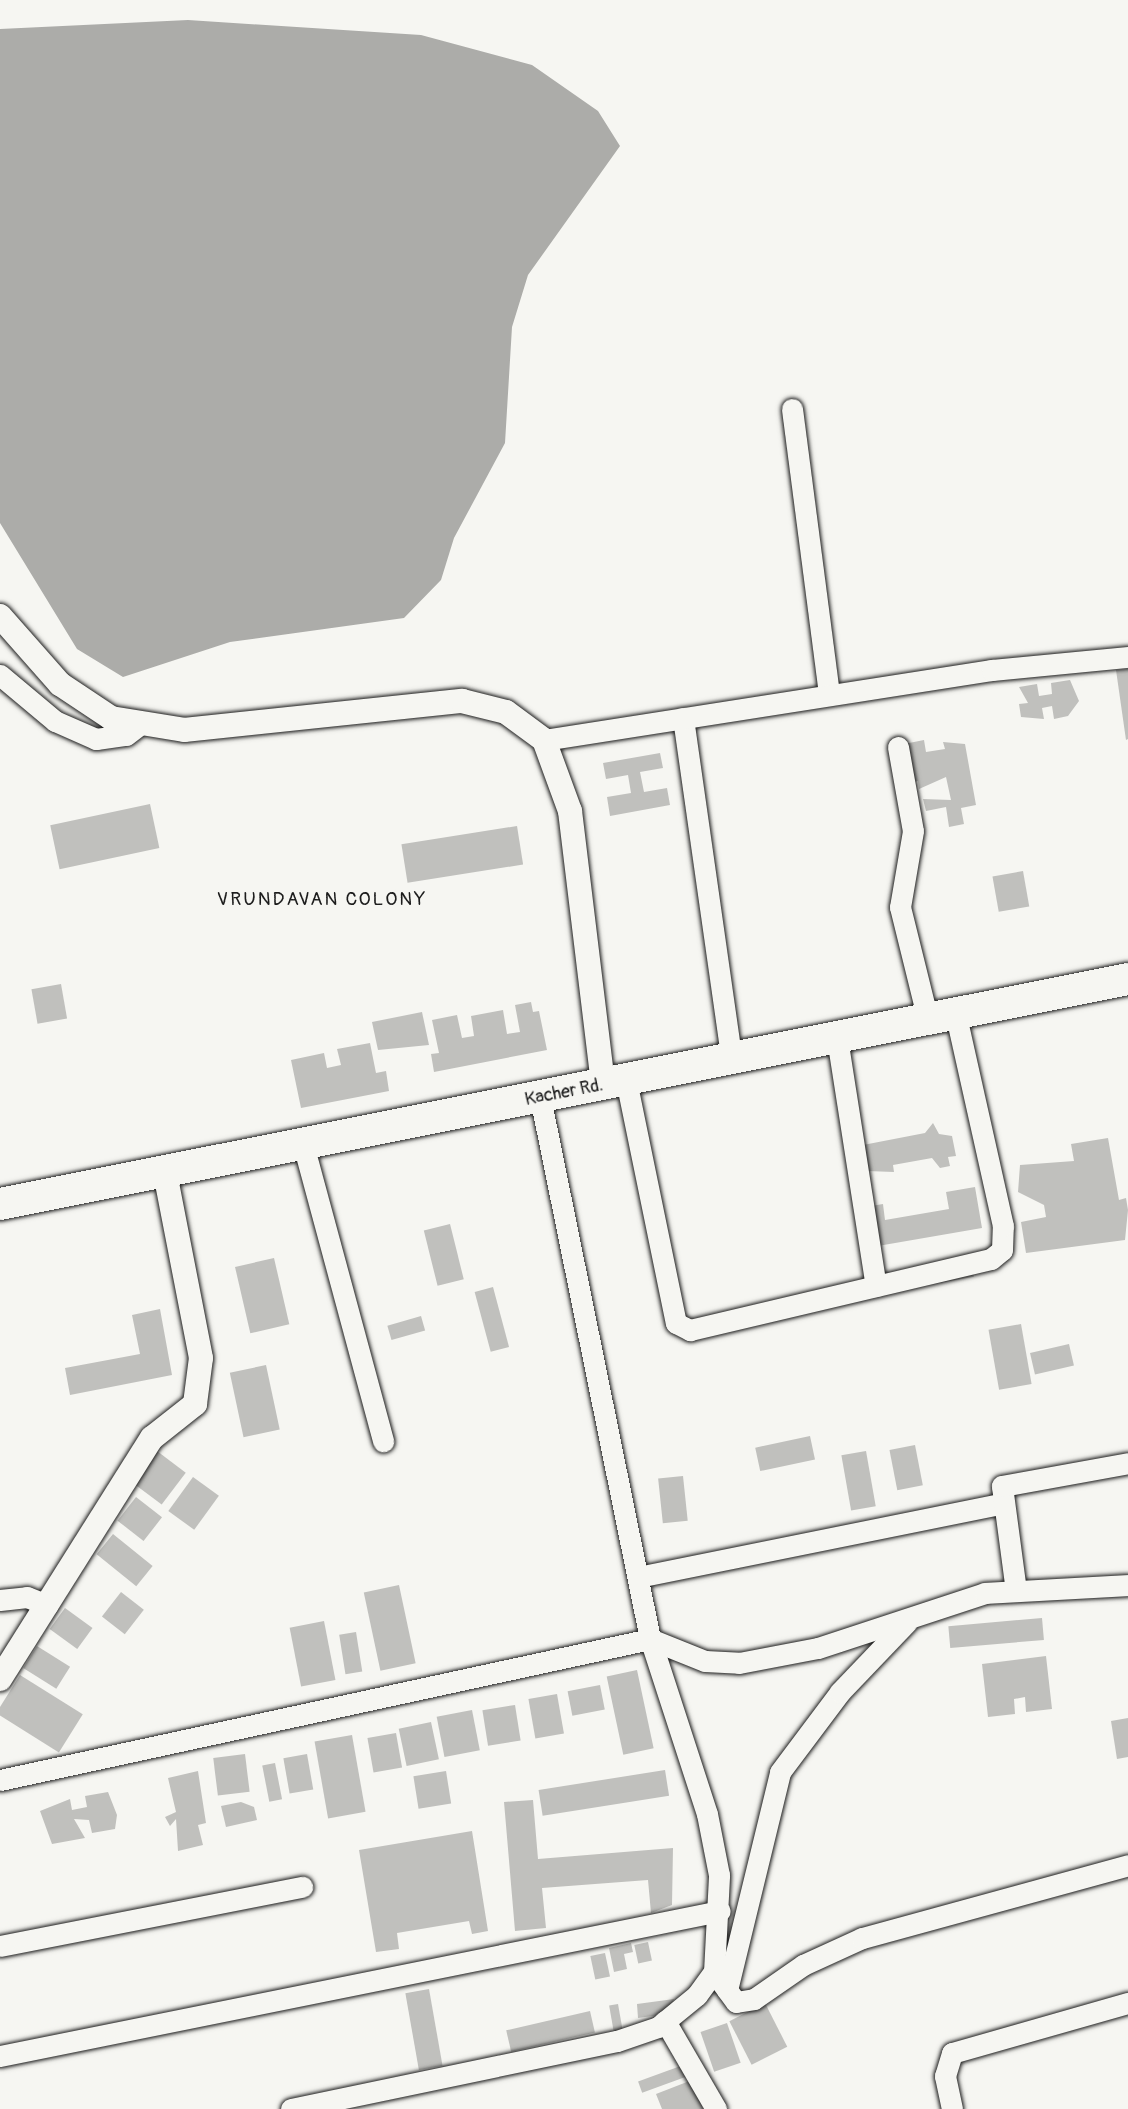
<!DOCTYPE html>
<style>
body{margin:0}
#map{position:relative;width:1128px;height:2109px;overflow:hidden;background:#f6f6f2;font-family:Pangolin,sans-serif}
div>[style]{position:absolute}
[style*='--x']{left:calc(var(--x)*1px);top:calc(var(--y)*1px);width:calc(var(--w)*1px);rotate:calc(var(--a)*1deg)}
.water>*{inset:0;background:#acaca9}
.building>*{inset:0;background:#c0c0bd;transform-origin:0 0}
.roads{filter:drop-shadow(0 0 2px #1c1c1c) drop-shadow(0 0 2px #1c1c1c)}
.minor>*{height:21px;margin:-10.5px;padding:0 10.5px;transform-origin:10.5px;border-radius:10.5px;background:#f6f6f2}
.tertiary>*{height:24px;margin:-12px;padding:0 12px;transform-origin:12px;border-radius:12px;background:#f6f6f2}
.primary>*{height:32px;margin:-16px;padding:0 16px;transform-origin:16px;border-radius:16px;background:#f6f6f2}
span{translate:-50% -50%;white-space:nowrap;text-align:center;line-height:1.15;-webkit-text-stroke:6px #f6f6f2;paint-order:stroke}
.street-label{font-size:18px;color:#1c1c1c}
.neighbourhood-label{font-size:19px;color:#1c1c1c;letter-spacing:2px}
</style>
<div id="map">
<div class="water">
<i style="clip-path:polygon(188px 20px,421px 35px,532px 65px,598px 111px,620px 146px,528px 275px,512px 327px,505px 443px,454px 538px,441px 580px,404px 618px,230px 642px,123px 677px,77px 649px,0 523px,0 29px)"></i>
</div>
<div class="building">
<i style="clip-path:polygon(1128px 669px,1128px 739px,1126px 740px,1116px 670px)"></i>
<i style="clip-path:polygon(1070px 680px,1079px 701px,1068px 716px,1054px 719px,1052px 706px,1042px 708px,1044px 719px,1021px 717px,1019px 704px,1028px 703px,1019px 687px,1037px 684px,1039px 696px,1052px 694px,1051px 683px)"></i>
<i style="clip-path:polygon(924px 740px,926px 752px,945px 749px,943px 742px,965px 744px,976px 805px,961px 808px,964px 824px,949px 827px,946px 807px,926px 811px,923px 799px,951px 800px,946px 777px,919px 789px,918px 781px,906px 784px,899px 745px)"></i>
<i style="clip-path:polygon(660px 753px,663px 768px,640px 772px,644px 792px,667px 788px,670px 805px,610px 816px,607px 797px,631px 793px,628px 775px,606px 779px,603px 763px)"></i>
<i style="left:150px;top:804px;width:45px;height:102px;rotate:78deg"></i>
<i style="left:517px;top:826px;width:39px;height:117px;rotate:81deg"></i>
<i style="left:1023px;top:871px;width:36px;height:31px;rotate:80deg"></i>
<i style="left:61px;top:984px;width:35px;height:30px;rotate:80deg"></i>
<i style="clip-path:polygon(531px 1002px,533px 1012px,539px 1011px,547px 1050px,434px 1072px,431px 1054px,439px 1053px,432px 1020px,457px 1015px,462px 1038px,474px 1036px,471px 1016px,503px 1010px,507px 1034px,520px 1032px,515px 1005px)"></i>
<i style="clip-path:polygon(422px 1012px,429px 1045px,378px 1050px,372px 1022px)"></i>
<i style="clip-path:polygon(370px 1043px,376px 1073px,386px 1071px,389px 1091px,301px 1108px,291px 1060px,324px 1053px,327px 1068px,341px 1065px,337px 1049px)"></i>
<i style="clip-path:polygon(933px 1123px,939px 1134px,952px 1136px,956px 1156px,948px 1157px,950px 1166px,940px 1168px,932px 1158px,893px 1165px,894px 1172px,867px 1171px,863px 1145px,925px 1133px)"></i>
<i style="clip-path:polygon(1108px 1138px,1119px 1200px,1126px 1198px,1128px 1210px,1125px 1240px,1026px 1253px,1021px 1222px,1046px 1217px,1044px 1205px,1018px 1192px,1020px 1165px,1074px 1161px,1071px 1144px)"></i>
<i style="clip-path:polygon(975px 1187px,982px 1228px,872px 1247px,865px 1207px,883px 1204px,885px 1220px,949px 1209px,946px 1192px)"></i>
<i style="left:450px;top:1224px;width:57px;height:27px;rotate:76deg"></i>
<i style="left:274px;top:1258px;width:68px;height:40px;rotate:77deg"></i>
<i style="left:972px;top:1266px;width:11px;height:64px;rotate:80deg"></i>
<i style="left:493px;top:1287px;width:62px;height:19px;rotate:75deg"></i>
<i style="clip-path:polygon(160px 1309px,172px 1375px,70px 1395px,65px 1368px,140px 1354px,132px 1315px)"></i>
<i style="left:421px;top:1316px;width:15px;height:35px;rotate:74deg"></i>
<i style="left:1021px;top:1324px;width:61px;height:33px;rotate:80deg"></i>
<i style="left:1069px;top:1344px;width:22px;height:40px;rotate:77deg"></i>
<i style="left:266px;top:1365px;width:66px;height:37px;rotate:78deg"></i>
<i style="left:810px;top:1436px;width:24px;height:56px;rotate:78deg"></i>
<i style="left:915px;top:1445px;width:41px;height:26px;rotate:79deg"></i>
<i style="left:157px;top:1451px;width:36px;height:40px;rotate:37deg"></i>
<i style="left:866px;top:1451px;width:56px;height:25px;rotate:80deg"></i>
<i style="left:683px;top:1476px;width:45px;height:25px;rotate:84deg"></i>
<i style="left:193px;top:1477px;width:32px;height:42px;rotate:36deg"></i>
<i style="left:136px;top:1497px;width:33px;height:30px;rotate:38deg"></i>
<i style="left:113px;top:1534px;width:51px;height:26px;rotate:39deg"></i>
<i style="left:399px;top:1585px;width:80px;height:36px;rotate:78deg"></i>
<i style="left:121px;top:1592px;width:29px;height:31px;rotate:38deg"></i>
<i style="left:65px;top:1608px;width:34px;height:26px;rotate:36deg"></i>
<i style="left:1042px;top:1618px;width:22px;height:94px;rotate:85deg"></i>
<i style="left:324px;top:1621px;width:60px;height:35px;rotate:79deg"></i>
<i style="left:356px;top:1632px;width:40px;height:17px;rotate:81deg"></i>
<i style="left:37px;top:1646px;width:39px;height:26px;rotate:32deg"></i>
<i style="clip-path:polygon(1046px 1656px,1052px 1709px,1026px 1712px,1025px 1697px,1014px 1699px,1015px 1714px,988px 1717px,982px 1664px)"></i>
<i style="left:637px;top:1670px;width:80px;height:31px;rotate:78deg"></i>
<i style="left:20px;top:1675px;width:74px;height:45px;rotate:32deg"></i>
<i style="left:600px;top:1685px;width:25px;height:33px;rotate:79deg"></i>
<i style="left:557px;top:1694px;width:40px;height:29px;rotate:80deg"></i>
<i style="left:515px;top:1705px;width:36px;height:33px;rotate:81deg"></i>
<i style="left:472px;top:1710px;width:41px;height:36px;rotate:79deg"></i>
<i style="clip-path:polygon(1128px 1718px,1128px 1757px,1117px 1759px,1111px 1721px)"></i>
<i style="left:431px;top:1722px;width:38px;height:33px;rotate:78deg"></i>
<i style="left:396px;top:1733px;width:35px;height:29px;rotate:80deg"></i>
<i style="left:352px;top:1735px;width:78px;height:38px;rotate:80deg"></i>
<i style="left:245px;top:1754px;width:38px;height:32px;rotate:83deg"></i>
<i style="left:307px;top:1754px;width:36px;height:24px;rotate:80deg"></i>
<i style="left:275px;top:1763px;width:37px;height:13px;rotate:79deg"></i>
<i style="left:665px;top:1770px;width:26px;height:128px;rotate:81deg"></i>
<i style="clip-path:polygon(198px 1771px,206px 1823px,198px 1825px,203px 1845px,178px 1851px,176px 1819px,170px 1826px,165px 1817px,176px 1812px,168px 1778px)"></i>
<i style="left:446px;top:1771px;width:33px;height:33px;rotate:81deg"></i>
<i style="clip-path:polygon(108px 1792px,117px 1815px,115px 1829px,92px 1833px,89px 1820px,74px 1819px,85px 1838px,52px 1844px,40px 1811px,70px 1799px,72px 1810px,87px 1807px,85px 1796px)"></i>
<i style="clip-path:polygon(533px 1800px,538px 1859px,673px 1848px,672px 1905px,651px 1913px,648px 1880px,542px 1888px,546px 1928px,515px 1931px,504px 1802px)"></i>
<i style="clip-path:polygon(241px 1802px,254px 1807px,257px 1820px,226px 1827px,221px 1806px)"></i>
<i style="clip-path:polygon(472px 1831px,488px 1931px,472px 1934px,469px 1921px,397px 1933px,399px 1949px,376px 1952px,359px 1850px)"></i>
<i style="left:648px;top:1942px;width:19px;height:14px;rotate:78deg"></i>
<i style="clip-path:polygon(631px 1943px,633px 1952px,624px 1954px,627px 1969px,614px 1972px,609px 1948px)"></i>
<i style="left:605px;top:1953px;width:24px;height:15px;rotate:78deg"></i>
<i style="left:429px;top:1989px;width:78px;height:24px;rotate:80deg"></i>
<i style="clip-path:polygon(674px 1999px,667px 2014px,638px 2018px,637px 2004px)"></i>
<i style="left:765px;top:2003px;width:49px;height:40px;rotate:63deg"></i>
<i style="left:618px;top:2004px;width:27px;height:9px;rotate:80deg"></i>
<i style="left:590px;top:2011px;width:22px;height:86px;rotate:77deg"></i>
<i style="left:727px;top:2023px;width:42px;height:28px;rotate:71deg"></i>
<i style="left:686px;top:2064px;width:12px;height:51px;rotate:70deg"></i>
<i style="clip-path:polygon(692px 2080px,703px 2109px,662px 2109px,656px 2094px)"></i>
</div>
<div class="roads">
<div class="minor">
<i style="--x:792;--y:409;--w:288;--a:82.6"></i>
<i style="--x:0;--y:675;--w:72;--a:39.9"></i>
<i style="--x:55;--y:721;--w:45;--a:23.7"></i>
<i style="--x:96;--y:739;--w:30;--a:-8"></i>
<i style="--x:126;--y:735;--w:20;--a:-37"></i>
<i style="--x:683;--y:718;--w:342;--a:81.9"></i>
<i style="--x:544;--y:740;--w:453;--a:-8.9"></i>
<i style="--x:992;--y:670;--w:137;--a:-5.5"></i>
<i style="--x:898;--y:747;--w:85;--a:79.9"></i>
<i style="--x:913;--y:831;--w:77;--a:99.7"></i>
<i style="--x:900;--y:907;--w:116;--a:76.1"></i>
<i style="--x:837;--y:1038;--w:251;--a:81.1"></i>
<i style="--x:626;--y:1080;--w:248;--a:78.4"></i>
<i style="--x:676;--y:1323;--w:16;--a:27"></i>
<i style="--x:690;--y:1330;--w:309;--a:-13.3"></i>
<i style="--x:991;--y:1259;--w:14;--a:-39"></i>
<i style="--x:1002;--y:1250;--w:24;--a:-88"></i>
<i style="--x:1003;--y:1226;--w:216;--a:-102.6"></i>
<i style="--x:303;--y:1144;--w:308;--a:74.9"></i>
<i style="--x:638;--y:1577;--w:369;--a:-11.4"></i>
<i style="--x:1016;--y:1591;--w:106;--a:-97.6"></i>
<i style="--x:1002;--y:1486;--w:128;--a:-10.3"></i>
<i style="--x:0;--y:1600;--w:27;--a:-6"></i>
<i style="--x:27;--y:1597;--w:22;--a:22"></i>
<i style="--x:0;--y:1780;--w:665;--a:-12.24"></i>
<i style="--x:650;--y:1639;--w:553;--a:-101.47"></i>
<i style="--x:0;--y:1946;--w:308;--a:-11.1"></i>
<i style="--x:714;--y:1972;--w:37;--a:54"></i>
<i style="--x:736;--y:2002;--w:18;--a:-9"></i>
<i style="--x:754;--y:1999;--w:60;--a:-34.8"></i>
<i style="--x:803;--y:1965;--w:65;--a:-24.6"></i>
<i style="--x:862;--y:1938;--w:276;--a:-15.3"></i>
<i style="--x:727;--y:1990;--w:224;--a:-76.3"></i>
<i style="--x:780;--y:1772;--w:100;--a:-53.1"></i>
<i style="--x:840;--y:1692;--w:97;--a:-46.3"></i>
<i style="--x:665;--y:2021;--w:102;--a:59.9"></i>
<i style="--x:0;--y:2056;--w:734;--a:-11.39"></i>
<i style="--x:291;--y:2109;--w:333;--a:-11.8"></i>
<i style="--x:617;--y:2041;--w:43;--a:-18.9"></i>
<i style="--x:658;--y:2027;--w:50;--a:-39.4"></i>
<i style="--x:697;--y:1995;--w:29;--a:-54"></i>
<i style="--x:714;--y:1972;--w:97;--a:-87"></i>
<i style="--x:719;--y:1875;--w:62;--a:-101.1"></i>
<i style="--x:707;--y:1814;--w:184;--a:-108"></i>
<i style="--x:650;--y:1639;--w:59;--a:21.8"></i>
<i style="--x:705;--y:1661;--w:34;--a:3"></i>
<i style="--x:739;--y:1663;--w:80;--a:-10.8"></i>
<i style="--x:818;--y:1648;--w:176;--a:-18.2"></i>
<i style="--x:985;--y:1593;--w:143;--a:-3.2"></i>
<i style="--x:952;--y:2109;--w:34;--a:-102"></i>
<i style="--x:945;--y:2076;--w:24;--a:-73"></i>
<i style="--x:952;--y:2053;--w:183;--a:-15.9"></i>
</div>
<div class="tertiary">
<i style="--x:0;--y:616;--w:91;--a:48.6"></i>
<i style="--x:60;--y:684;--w:61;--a:33.7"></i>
<i style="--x:111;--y:718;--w:74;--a:9.3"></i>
<i style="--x:184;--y:730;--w:280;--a:-6"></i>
<i style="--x:462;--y:701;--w:45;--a:14"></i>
<i style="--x:506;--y:712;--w:47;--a:36.4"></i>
<i style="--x:544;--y:740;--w:76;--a:69.9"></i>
<i style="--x:570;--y:811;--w:276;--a:83.1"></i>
<i style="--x:0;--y:1679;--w:285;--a:-57.8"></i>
<i style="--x:152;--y:1438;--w:55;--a:-38.3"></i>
<i style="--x:195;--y:1404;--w:46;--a:-82.6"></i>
<i style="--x:201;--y:1358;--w:189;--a:-101"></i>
</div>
<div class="primary">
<i style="--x:0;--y:1204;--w:1150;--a:-11.28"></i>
</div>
</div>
<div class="street-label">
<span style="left:564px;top:1093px;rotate:-11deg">Kacher Rd.</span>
</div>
<div class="neighbourhood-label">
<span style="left:322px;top:900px">VRUNDAVAN COLONY</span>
</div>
</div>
